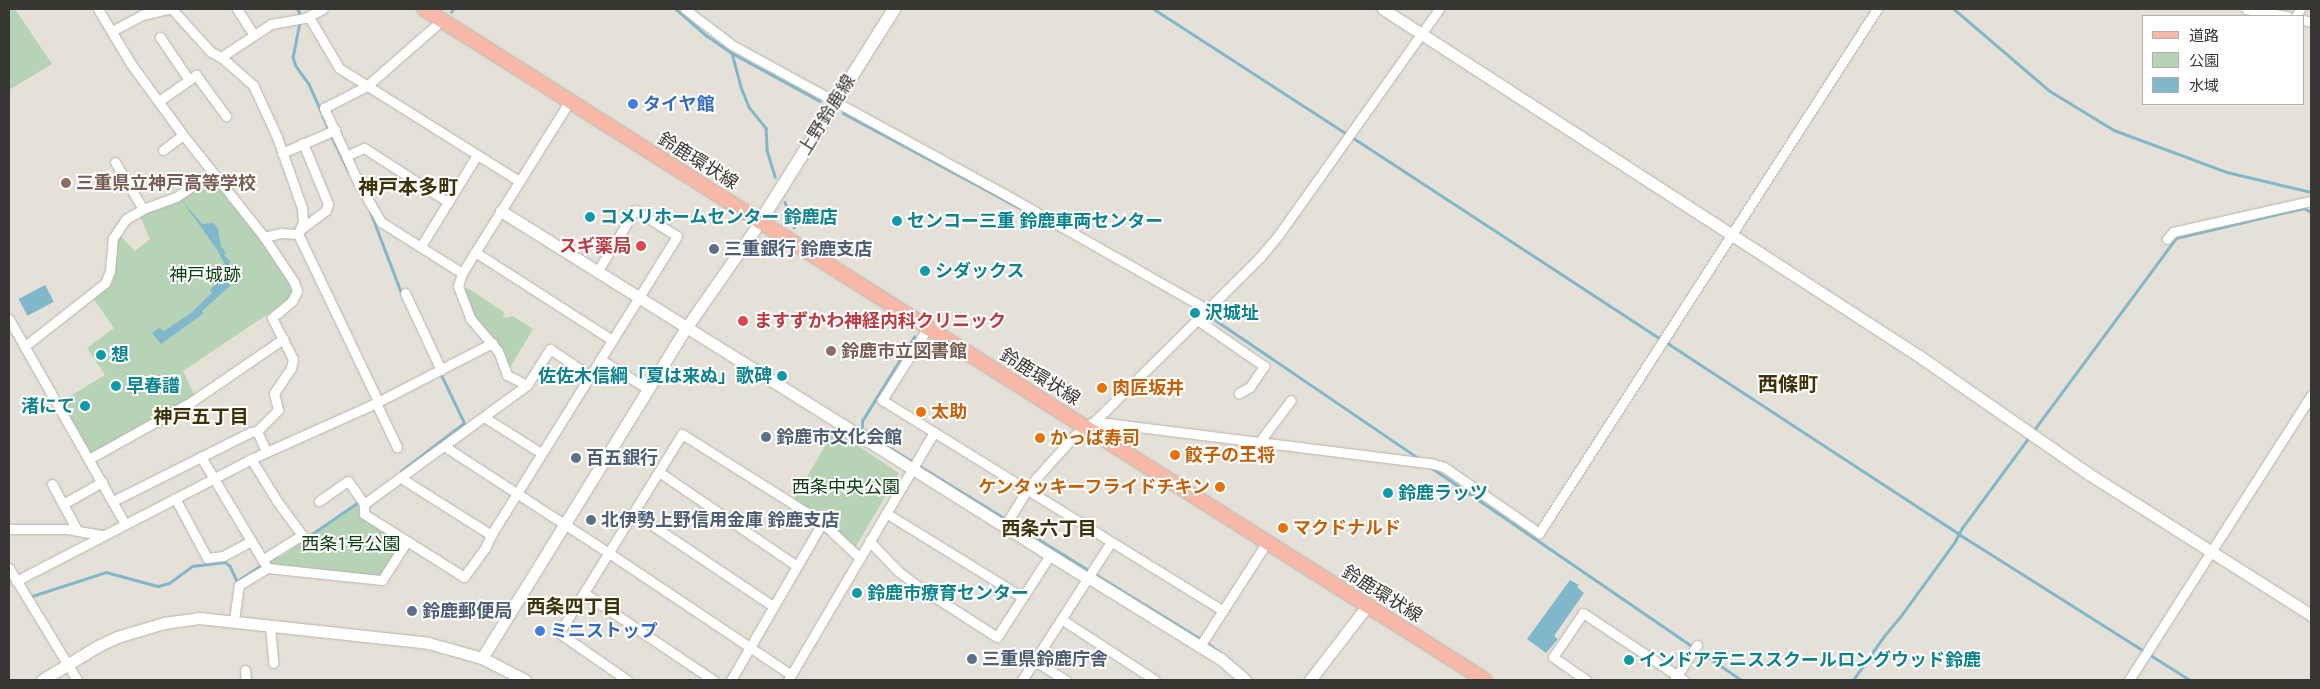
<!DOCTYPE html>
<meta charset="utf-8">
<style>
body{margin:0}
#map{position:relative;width:2320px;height:689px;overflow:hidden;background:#e6e1d8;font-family:"Roboto Condensed","Noto Sans JP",sans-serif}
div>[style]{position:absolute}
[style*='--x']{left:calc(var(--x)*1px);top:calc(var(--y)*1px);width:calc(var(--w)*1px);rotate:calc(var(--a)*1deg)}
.green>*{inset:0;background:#b6d4b5}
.water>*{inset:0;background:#81b7ca;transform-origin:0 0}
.stream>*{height:2.5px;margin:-1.25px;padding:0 1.25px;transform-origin:1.25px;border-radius:1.25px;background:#81b7ca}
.roads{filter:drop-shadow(0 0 1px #b8b4ab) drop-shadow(0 0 1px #b8b4ab)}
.minor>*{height:9px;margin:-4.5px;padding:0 4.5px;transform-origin:4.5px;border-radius:4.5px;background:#fff}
.tertiary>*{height:11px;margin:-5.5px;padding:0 5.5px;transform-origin:5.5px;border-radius:5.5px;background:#fff}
.secondary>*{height:12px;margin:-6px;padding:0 6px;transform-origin:6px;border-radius:6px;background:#fff}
.primary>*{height:14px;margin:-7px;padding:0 7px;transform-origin:7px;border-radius:7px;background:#f7b8a7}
.dots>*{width:14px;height:14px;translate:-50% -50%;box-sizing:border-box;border:2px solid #fff;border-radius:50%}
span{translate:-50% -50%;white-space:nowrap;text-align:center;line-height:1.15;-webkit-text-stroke:4px #fff;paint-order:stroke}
.shop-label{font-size:18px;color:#366cbe;font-weight:700}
.left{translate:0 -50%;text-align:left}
.street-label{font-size:18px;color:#373632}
.education-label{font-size:18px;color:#785e54;font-weight:700}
.culture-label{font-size:18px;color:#0d838f;font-weight:700}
.right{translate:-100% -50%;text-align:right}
.health-label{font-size:18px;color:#be3a42;font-weight:700}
.service-label{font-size:18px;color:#4e5e75;font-weight:700}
.park-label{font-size:18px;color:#0b3f0f}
.food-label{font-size:18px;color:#c56008;font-weight:700}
.neighbourhood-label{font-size:19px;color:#3e3207;font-weight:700}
.quarter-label{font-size:20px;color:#3e3207;font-weight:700}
.frame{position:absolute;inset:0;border:10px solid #373632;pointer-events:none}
.legend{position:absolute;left:2142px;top:15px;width:162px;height:90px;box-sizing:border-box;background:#fff;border:1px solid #afafad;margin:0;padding:6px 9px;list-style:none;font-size:15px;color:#373632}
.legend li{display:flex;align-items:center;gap:10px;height:25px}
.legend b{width:25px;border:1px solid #afafad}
</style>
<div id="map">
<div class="green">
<i style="clip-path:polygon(9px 9px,15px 9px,52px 64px,9px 90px)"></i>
<i style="clip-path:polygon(210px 178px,214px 178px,261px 238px,294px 290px,292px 298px,183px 371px,195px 397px,94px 454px,89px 453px,60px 402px,105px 375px,87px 348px,114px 328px,93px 298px,112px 284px,118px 233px,135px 251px,150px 239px,139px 214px,165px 206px)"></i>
<i style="clip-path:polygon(461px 287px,469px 289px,504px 312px,503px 316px,506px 318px,513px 316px,533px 329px,508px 371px,479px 327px)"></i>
<i style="clip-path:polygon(834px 430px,899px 473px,855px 548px,793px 501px)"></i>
<i style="clip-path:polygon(358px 504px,360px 515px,402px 543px,380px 576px,270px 564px)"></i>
</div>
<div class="water">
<i style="clip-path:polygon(180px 198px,202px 224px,213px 223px,218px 229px,221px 246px,226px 253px,224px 255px,231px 262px,229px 264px,241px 276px,202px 311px,203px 314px,161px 344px,152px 333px,159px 328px,164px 331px,191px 313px,212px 293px,210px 290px,224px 276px,226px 267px,218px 251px)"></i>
<i style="left:45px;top:285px;width:19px;height:30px;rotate:62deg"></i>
<i style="clip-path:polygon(1570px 580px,1579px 585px,1577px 587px,1584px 593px,1554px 636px,1558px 639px,1546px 653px,1527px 639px)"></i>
</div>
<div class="stream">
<i style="--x:298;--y:9;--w:9;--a:69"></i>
<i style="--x:676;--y:9;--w:40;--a:41"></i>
<i style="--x:706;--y:35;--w:32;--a:35"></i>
<i style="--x:732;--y:53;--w:100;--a:28.6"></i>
<i style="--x:1154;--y:9;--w:230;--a:32.9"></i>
<i style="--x:1954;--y:9;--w:126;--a:40.5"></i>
<i style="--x:2050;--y:91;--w:75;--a:31.4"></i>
<i style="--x:2114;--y:130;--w:121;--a:20.4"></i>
<i style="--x:2227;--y:172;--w:86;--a:13.4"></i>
<i style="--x:451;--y:12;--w:4;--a:-56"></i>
<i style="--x:300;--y:22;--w:36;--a:101"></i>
<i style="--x:293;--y:57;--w:9;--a:72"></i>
<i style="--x:296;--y:66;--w:22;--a:54"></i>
<i style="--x:309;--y:84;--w:30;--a:66"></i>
<i style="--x:732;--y:53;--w:35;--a:75"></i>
<i style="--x:741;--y:87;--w:22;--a:68"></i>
<i style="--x:749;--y:107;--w:27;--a:51"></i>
<i style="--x:766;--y:128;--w:22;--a:87"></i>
<i style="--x:767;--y:150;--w:28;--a:73"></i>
<i style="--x:843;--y:113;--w:228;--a:28.2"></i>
<i style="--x:323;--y:116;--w:15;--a:67"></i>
<i style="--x:331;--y:135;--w:39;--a:64"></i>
<i style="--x:1352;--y:137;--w:369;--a:33.2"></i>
<i style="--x:785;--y:202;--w:3;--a:72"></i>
<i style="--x:371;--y:213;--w:87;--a:69.1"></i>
<i style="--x:790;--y:216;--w:12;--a:70"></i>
<i style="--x:1205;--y:313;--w:260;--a:34.2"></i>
<i style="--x:1666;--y:342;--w:350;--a:33.2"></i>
<i style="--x:1959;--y:534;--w:219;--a:32.3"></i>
<i style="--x:2034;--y:430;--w:239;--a:-53.5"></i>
<i style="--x:2176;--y:238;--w:131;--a:-13.2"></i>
<i style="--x:2304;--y:208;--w:8;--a:30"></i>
<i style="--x:867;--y:433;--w:7;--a:-135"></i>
<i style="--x:862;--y:428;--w:7;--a:-90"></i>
<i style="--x:862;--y:421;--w:99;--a:-58.2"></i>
<i style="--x:876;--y:439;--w:44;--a:31.9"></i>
<i style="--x:918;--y:465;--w:332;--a:31.6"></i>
<i style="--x:1432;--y:468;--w:376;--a:34.4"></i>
<i style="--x:401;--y:471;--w:79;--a:-37.3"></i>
<i style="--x:464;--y:423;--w:55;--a:-115.6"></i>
<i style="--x:303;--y:540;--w:69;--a:-34.4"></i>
<i style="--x:267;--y:562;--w:12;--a:-31"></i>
<i style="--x:29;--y:597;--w:81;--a:-18"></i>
<i style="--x:106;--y:572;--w:54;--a:15.1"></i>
<i style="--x:158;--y:586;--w:11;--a:-15"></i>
<i style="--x:169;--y:583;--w:29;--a:-36"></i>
<i style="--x:192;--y:566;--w:33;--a:-7"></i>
<i style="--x:225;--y:562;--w:6;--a:39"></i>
<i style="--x:230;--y:566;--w:17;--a:65"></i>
<i style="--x:237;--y:581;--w:30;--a:-33"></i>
<i style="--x:1206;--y:642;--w:31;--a:37"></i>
<i style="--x:2149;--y:654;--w:49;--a:32.4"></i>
<i style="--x:1853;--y:680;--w:54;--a:-54.8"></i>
<i style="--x:1884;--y:636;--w:25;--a:-50"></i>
<i style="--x:1900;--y:617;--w:92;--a:-53.9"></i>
<i style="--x:1954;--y:543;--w:17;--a:-62"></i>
<i style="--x:1962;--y:528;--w:113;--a:-53.6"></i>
</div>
<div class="roads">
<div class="minor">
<i style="--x:98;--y:9;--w:64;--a:59"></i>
<i style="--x:131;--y:64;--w:88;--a:53.8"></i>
<i style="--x:183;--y:135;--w:130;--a:51.5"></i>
<i style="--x:264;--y:237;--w:54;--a:56.3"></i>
<i style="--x:294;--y:282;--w:9;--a:72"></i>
<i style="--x:297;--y:291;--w:11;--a:117"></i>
<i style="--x:292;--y:301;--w:26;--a:140"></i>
<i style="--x:272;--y:318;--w:46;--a:62.9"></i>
<i style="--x:293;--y:359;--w:9;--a:103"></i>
<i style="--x:291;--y:368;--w:30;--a:124"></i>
<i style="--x:274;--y:393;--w:17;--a:77"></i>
<i style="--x:278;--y:410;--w:30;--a:135"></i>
<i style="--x:257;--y:431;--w:22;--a:66"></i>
<i style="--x:172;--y:9;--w:58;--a:47.8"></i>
<i style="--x:211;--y:52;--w:11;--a:27"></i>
<i style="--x:221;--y:57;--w:43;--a:41.2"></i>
<i style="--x:253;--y:85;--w:57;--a:65.2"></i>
<i style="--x:277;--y:137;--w:75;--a:70.6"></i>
<i style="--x:302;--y:208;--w:14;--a:86"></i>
<i style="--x:303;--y:222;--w:13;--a:113"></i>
<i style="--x:237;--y:9;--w:31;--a:57"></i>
<i style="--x:685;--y:9;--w:59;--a:37.5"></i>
<i style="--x:732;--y:45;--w:312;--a:28.7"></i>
<i style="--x:1006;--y:195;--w:231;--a:29.6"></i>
<i style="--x:2246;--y:9;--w:42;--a:9.7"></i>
<i style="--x:2296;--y:16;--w:8;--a:-60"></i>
<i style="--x:309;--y:17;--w:59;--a:59.5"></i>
<i style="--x:339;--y:68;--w:213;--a:32.1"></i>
<i style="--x:442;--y:20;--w:100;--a:138.7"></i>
<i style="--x:367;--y:86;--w:48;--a:152.9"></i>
<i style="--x:324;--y:108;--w:81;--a:65.3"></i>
<i style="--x:358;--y:182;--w:46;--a:60.1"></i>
<i style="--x:381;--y:222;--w:96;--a:32.2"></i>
<i style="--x:2304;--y:20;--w:7;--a:16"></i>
<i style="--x:112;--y:31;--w:34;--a:-28"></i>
<i style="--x:142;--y:15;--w:28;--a:-13"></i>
<i style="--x:221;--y:57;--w:60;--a:-33.4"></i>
<i style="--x:271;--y:24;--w:35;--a:-10"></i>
<i style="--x:305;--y:18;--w:20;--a:-27"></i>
<i style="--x:189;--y:80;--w:9;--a:-36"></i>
<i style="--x:196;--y:75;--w:51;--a:53.8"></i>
<i style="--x:159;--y:101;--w:37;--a:-35"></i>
<i style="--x:189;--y:80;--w:52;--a:-124"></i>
<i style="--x:569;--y:102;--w:202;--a:122"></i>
<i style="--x:462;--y:273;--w:14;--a:107"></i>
<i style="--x:458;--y:286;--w:34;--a:69"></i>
<i style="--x:470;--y:318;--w:43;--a:49.7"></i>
<i style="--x:498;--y:351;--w:26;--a:69"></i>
<i style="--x:507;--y:375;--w:22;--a:27"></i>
<i style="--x:527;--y:385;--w:202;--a:143.9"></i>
<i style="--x:364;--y:504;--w:10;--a:90"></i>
<i style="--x:364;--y:514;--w:118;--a:32.2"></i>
<i style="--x:464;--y:577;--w:36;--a:-54"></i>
<i style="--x:485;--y:548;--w:14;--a:-65"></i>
<i style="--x:491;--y:535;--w:352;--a:-58.1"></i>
<i style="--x:677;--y:236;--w:49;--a:-148.2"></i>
<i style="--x:635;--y:210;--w:73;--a:121.5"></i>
<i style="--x:163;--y:150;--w:25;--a:-37"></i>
<i style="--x:282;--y:153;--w:58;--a:-23.5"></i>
<i style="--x:346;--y:156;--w:20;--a:-24"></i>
<i style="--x:364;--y:148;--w:100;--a:32.7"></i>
<i style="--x:115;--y:162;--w:55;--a:59.2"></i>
<i style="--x:301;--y:229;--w:31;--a:-37"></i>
<i style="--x:326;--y:210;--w:6;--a:-72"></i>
<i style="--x:328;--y:204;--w:66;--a:-112.3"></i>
<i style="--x:298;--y:234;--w:185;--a:64.4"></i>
<i style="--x:264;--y:237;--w:18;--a:-13"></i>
<i style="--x:282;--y:233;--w:16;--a:4"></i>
<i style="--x:2167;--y:239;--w:9;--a:-49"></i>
<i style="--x:2173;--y:232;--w:141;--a:-12.7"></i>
<i style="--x:421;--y:246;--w:107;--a:-58.4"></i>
<i style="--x:475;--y:252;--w:163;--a:32.7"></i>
<i style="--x:405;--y:293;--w:85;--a:64.9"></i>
<i style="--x:9;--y:319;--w:236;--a:60.5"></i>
<i style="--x:1196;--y:319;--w:83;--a:34.7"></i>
<i style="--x:1264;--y:366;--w:25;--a:124"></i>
<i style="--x:1250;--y:387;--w:13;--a:151"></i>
<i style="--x:927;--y:329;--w:84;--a:122.4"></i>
<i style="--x:882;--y:400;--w:401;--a:31.7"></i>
<i style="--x:25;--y:346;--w:102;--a:-38.2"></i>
<i style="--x:105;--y:283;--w:13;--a:-67"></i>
<i style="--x:110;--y:271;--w:33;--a:-85"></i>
<i style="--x:113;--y:238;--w:23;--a:-56"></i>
<i style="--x:126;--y:219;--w:20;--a:-30"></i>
<i style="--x:143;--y:209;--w:35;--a:-20"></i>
<i style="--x:176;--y:197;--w:43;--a:-33.7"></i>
<i style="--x:600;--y:359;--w:57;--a:32"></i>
<i style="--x:527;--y:385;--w:43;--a:-57.4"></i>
<i style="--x:550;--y:349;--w:48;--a:34"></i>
<i style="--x:376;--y:403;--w:49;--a:64.5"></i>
<i style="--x:484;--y:417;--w:67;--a:32.3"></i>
<i style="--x:1087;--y:428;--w:20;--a:-15"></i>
<i style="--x:1106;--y:423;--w:330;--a:7.1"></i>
<i style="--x:1433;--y:464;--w:11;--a:15"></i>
<i style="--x:1444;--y:467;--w:116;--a:34.8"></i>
<i style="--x:1539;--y:533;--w:624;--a:-57.18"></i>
<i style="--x:1260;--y:441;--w:51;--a:-52.9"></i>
<i style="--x:444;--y:446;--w:197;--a:33"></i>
<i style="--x:609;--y:553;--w:219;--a:33.8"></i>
<i style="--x:201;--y:457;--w:125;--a:59.1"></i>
<i style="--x:89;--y:459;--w:117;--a:-29.2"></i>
<i style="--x:191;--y:402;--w:112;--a:-34.4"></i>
<i style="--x:251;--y:459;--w:49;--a:58.2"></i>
<i style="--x:277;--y:501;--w:42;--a:53.7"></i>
<i style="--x:302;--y:535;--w:47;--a:148"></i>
<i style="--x:659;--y:472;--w:167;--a:34.3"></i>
<i style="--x:401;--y:478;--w:107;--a:32.3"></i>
<i style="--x:52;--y:484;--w:52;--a:61.5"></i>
<i style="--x:175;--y:498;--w:68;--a:61.9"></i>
<i style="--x:207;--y:558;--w:16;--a:-7"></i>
<i style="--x:223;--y:556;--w:32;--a:-28"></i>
<i style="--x:113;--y:501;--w:154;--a:-26.6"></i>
<i style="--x:251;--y:432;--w:6;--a:-9"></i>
<i style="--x:319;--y:501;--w:35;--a:-35"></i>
<i style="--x:348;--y:481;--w:28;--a:55"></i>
<i style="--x:63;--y:504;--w:45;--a:-29.4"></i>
<i style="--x:634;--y:513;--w:167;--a:33.8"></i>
<i style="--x:886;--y:513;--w:160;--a:31.7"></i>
<i style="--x:1004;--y:527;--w:49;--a:-58.2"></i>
<i style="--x:1030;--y:485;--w:67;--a:-48"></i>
<i style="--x:1075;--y:435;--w:27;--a:-36"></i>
<i style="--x:1097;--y:419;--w:230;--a:-44.8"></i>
<i style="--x:1260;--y:257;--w:26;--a:-50"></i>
<i style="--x:1277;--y:237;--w:280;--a:-54.6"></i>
<i style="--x:9;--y:529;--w:58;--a:0"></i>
<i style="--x:67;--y:529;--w:36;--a:10"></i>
<i style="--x:869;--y:541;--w:42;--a:46"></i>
<i style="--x:898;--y:571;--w:23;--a:38"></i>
<i style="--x:916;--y:585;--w:96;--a:32.7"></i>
<i style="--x:997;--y:637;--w:98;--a:-57.1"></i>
<i style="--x:9;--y:568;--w:131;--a:58.7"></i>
<i style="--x:16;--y:581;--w:265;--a:-27.4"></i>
<i style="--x:251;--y:459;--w:137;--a:-24.1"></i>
<i style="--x:376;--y:403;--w:131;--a:-27.3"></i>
<i style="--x:584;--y:593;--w:156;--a:34"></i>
<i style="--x:1061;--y:619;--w:112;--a:33"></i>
<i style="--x:234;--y:620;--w:35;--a:-82"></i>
<i style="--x:239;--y:585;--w:33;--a:-31"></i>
<i style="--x:267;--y:568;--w:116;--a:6"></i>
<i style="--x:382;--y:580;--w:46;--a:-57.3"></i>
<i style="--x:270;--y:625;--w:38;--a:85"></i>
<i style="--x:1200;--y:646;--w:124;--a:-57.2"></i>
<i style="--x:1035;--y:661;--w:36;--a:32"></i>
<i style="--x:245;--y:670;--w:10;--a:84"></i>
<i style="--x:627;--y:680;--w:83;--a:-145.3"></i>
<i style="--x:559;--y:633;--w:234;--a:-58.3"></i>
<i style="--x:682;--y:434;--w:146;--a:32.2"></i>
<i style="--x:806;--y:512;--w:27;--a:36"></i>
<i style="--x:828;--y:528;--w:44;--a:43.2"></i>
<i style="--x:731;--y:680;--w:181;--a:-59.9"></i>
<i style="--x:788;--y:680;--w:288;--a:-59.5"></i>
<i style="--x:1022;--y:680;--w:164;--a:-57.2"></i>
<i style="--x:1586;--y:680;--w:40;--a:-145.1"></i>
<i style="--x:1553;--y:657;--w:53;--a:-55.7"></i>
<i style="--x:1583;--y:613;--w:121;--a:33.6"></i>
<i style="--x:1674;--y:680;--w:42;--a:-56.7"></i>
<i style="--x:2129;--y:680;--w:338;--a:-57.4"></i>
</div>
<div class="tertiary">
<i style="--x:1383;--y:9;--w:639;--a:32.92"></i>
<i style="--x:1919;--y:356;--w:207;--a:34.8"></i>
<i style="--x:2089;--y:474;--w:263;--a:32.4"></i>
<i style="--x:501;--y:211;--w:691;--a:32.06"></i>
<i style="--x:1088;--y:577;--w:156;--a:31.7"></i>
<i style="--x:1221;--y:659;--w:32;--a:41"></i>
<i style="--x:482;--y:658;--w:388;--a:-58.3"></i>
<i style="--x:686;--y:328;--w:129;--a:-55.1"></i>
<i style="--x:42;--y:680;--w:66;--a:-31.3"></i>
<i style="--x:98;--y:646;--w:21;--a:-25"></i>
<i style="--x:117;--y:637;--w:49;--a:-16.6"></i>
<i style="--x:164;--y:623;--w:35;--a:-8"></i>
<i style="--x:199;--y:618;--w:230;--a:6.2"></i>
<i style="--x:428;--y:643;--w:56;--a:15.5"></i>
<i style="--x:482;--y:658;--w:48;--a:27.1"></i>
<i style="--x:1310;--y:680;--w:93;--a:-52.4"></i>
</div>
<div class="secondary">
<i style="--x:760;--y:222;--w:252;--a:-57.8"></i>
</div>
<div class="primary">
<i style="--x:424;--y:9;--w:1255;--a:32.31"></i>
</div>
</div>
<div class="dots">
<i style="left:633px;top:104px;background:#3f7fe0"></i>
<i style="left:66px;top:183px;background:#8d6e63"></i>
<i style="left:590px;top:217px;background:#0f9aa8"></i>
<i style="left:897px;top:221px;background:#0f9aa8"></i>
<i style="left:641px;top:246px;background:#e0444e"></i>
<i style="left:714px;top:249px;background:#5c6f8a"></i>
<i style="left:925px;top:271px;background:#0f9aa8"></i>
<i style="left:1195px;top:313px;background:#0f9aa8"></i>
<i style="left:743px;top:321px;background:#e0444e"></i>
<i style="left:831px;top:351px;background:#8d6e63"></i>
<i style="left:101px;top:355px;background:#0f9aa8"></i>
<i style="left:782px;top:376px;background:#0f9aa8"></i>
<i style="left:116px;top:386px;background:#0f9aa8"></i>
<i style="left:1102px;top:388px;background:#e8710a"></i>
<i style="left:85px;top:406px;background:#0f9aa8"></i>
<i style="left:921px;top:412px;background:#e8710a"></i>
<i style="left:766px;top:437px;background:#5c6f8a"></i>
<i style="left:1040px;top:438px;background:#e8710a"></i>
<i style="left:1175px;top:455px;background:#e8710a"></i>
<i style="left:576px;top:458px;background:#5c6f8a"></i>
<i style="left:1220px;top:487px;background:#e8710a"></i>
<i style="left:1388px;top:493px;background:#0f9aa8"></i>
<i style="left:591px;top:520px;background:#5c6f8a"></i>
<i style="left:1283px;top:528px;background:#e8710a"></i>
<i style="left:857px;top:593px;background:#0f9aa8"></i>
<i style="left:412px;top:611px;background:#5c6f8a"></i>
<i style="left:540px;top:631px;background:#3f7fe0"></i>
<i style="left:972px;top:659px;background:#5c6f8a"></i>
<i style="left:1629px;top:660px;background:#0f9aa8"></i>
</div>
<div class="shop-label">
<span class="left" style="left:643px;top:104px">タイヤ館</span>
<span class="left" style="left:550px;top:631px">ミニストップ</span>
</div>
<div class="street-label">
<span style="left:827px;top:115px;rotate:-58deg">上野鈴鹿線</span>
<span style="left:698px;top:161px;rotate:32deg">鈴鹿環状線</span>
<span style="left:1040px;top:377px;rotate:32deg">鈴鹿環状線</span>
<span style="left:1382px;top:594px;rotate:32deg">鈴鹿環状線</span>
</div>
<div class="education-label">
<span class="left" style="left:76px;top:183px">三重県立神戸高等学校</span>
<span class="left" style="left:841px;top:351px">鈴鹿市立図書館</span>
</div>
<div class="culture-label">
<span class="left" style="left:600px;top:217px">コメリホームセンター 鈴鹿店</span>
<span class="left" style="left:907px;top:221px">センコー三重 鈴鹿車両センター</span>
<span class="left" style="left:935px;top:271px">シダックス</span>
<span class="left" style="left:1205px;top:313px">沢城址</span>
<span class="left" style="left:111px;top:355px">想</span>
<span class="right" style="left:772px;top:376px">佐佐木信綱「夏は来ぬ」歌碑</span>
<span class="left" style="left:126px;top:386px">早春譜</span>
<span class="right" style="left:75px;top:406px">渚にて</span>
<span class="left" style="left:1398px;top:493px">鈴鹿ラッツ</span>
<span class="left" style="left:867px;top:593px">鈴鹿市療育センター</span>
<span class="left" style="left:1639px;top:660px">インドアテニススクールロングウッド鈴鹿</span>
</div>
<div class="health-label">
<span class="right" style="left:631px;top:246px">スギ薬局</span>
<span class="left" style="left:754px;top:321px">ますずかわ神経内科クリニック</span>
</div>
<div class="service-label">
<span class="left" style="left:724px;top:249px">三重銀行 鈴鹿支店</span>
<span class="left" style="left:776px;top:437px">鈴鹿市文化会館</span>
<span class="left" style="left:586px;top:458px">百五銀行</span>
<span class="left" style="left:601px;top:520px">北伊勢上野信用金庫 鈴鹿支店</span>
<span class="left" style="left:422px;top:611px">鈴鹿郵便局</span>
<span class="left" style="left:982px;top:659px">三重県鈴鹿庁舎</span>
</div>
<div class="park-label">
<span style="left:205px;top:275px">神戸城跡</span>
<span style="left:846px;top:487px">西条中央公園</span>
<span style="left:351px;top:544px">西条1号公園</span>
</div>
<div class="food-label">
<span class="left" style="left:1112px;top:388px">肉匠坂井</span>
<span class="left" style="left:931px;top:412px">太助</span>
<span class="left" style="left:1050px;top:438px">かっぱ寿司</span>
<span class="left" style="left:1185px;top:455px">餃子の王将</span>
<span class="right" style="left:1210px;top:487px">ケンタッキーフライドチキン</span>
<span class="left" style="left:1293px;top:528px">マクドナルド</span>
</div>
<div class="neighbourhood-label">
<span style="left:201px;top:417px">神戸五丁目</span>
<span style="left:1049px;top:529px">西条六丁目</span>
<span style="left:574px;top:607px">西条四丁目</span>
</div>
<div class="quarter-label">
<span style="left:408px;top:187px">神戸本多町</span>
<span style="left:1788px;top:384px">西條町</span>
</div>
<div class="frame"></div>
<ul class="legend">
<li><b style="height:6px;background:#f7b8a7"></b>道路</li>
<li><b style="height:14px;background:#b6d4b5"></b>公園</li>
<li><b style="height:14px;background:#81b7ca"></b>水域</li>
</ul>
</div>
